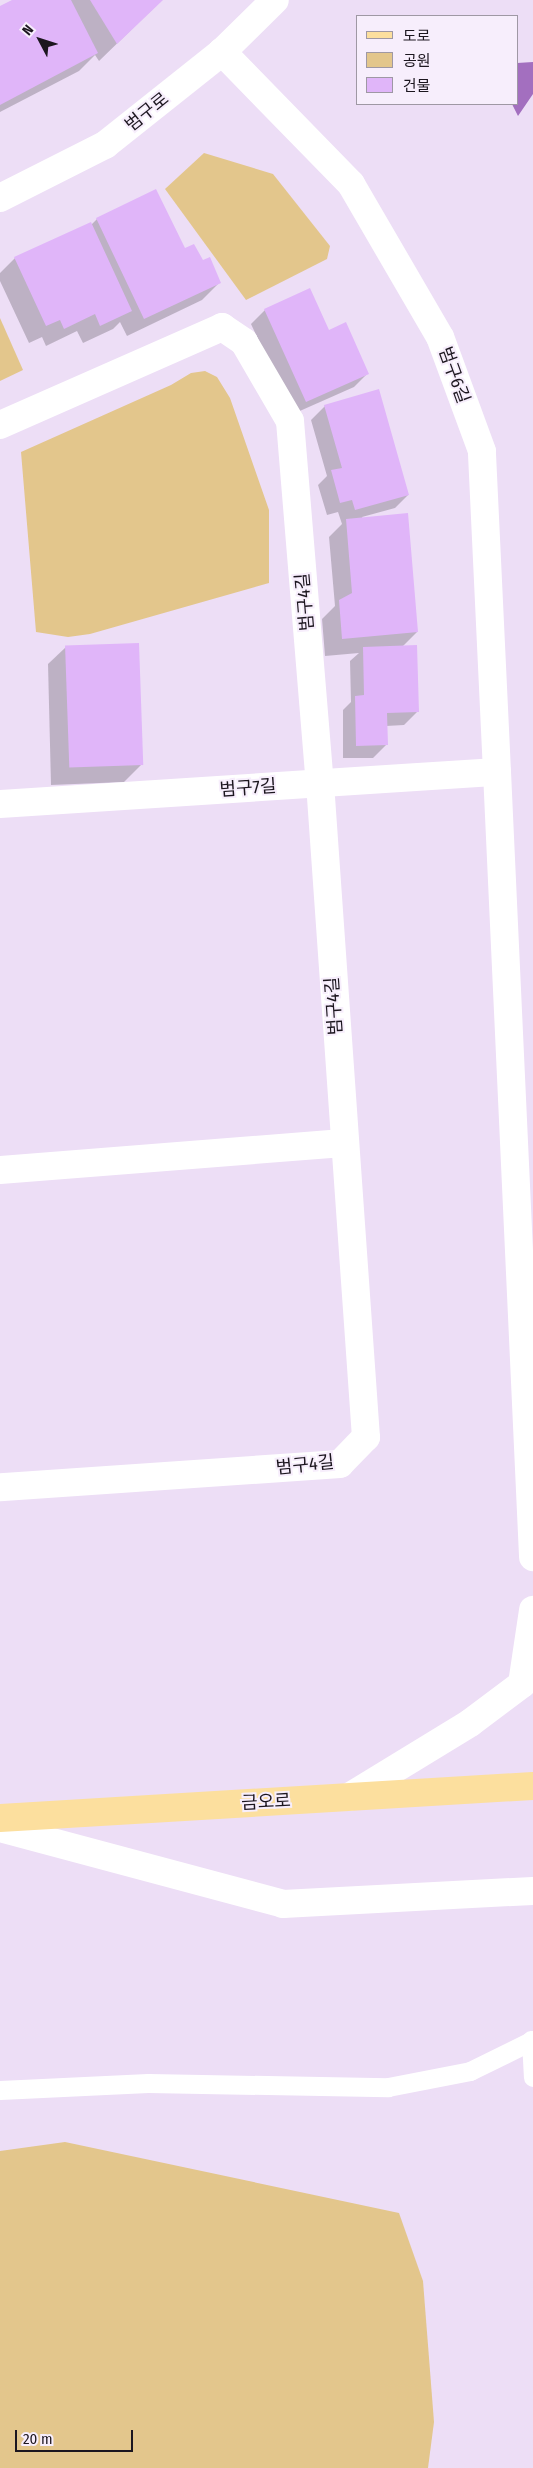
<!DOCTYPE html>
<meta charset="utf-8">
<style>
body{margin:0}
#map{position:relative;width:533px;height:2468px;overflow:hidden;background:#eddef6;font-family:"Fira Sans Condensed","Noto Sans KR",sans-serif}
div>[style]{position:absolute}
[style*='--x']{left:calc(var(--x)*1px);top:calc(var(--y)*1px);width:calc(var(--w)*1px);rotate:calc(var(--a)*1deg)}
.green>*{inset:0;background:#e3c68c}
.water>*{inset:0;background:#a36fbf}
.shadow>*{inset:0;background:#0003}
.building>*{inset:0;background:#e0b5f9;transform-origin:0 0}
.service>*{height:19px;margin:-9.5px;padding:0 9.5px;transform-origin:9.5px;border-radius:9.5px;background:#fff}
.minor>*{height:28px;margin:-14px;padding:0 14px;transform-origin:14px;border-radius:14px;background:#fff}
.tertiary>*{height:28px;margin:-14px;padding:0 14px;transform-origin:14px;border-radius:14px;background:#fff}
.secondary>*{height:28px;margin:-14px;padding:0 14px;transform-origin:14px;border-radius:14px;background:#fff}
.primary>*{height:28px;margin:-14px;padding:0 14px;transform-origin:14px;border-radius:14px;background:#fcdf9e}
span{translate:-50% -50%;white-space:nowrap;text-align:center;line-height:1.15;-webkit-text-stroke:4px #f7eefc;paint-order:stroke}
.street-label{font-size:18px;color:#1c161f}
.legend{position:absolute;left:356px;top:15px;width:162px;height:90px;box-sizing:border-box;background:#f7eefc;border:1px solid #9f98a4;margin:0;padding:6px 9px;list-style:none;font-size:15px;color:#1c161f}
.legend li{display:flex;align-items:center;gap:10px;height:25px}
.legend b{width:25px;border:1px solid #9f98a4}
.north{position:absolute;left:15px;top:15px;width:50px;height:50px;-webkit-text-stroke:4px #f7eefc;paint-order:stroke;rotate:310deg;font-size:14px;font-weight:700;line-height:20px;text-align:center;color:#1c161f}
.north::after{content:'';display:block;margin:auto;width:18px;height:22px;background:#1c161f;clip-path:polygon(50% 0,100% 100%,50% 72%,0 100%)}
.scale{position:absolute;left:15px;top:2430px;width:118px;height:22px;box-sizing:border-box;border:2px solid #1c161f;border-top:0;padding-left:6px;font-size:15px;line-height:18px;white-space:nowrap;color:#1c161f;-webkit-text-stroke:4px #f7eefc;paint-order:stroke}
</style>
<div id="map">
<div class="green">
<i style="clip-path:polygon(204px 153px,273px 174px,330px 246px,327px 259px,246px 300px,165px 189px)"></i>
<i style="clip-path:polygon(0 318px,23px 370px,0 381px)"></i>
<i style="clip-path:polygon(205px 371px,217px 377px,230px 398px,269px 510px,269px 583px,90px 634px,68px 637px,36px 632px,21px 452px,171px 385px,191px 373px)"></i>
<i style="clip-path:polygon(65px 2142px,399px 2213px,423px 2281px,434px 2422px,428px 2468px,0 2468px,0 2151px)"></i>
</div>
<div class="water">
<i style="clip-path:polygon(533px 62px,533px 94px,518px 116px,512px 104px,517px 104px,517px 63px)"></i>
</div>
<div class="shadow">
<i style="clip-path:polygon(14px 0,162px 0,99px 61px,95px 55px,79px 71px,0 112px,0 7px)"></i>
<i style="clip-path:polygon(97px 219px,184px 250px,202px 262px,220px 282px,202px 300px,127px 336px,120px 322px,113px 329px,83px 343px,77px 331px,46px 346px,42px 337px,29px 343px,0 281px,0 273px,15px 258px,91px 225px)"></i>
<i style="clip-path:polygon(265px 310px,328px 332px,367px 374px,354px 387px,293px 414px,251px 324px)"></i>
<i style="clip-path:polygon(325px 406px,408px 495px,395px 508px,362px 517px,417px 632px,402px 647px,417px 712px,404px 725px,386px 726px,387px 744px,373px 758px,343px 758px,343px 710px,351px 702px,350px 661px,359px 653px,325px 656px,322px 619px,335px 606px,329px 537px,342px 524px,338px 512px,327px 515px,318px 485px,327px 476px,311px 420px)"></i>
<i style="clip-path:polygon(66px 647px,142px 764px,124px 782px,51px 785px,48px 664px)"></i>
</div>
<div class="building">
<i style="clip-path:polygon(12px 0,71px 0,98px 53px,0 105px,0 6px)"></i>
<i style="clip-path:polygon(90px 0,163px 0,117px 44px)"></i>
<i style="clip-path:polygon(156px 189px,185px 248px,194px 244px,203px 260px,210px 257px,221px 283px,144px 319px,96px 218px)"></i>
<i style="clip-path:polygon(91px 222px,132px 311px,100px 326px,95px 314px,64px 329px,60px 320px,46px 326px,14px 257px)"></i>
<i style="clip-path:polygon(310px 288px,329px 330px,346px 322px,369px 374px,306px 402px,264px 309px)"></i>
<i style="clip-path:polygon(379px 389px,409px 495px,355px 510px,352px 500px,340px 503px,331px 470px,342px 468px,324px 405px)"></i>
<i style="clip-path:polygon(408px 513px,418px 632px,342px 639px,339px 600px,352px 593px,346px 519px)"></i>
<i style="left:139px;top:643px;width:122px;height:74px;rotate:88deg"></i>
<i style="clip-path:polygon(417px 645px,419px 712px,387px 713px,388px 745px,356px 746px,355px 696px,364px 695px,363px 647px)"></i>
</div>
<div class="service">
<i style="--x:531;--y:2040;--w:37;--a:87"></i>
<i style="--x:0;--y:2090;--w:148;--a:-2.7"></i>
<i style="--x:148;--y:2083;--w:240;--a:1"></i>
<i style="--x:388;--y:2087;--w:84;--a:-11"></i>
<i style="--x:470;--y:2071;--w:70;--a:-26.2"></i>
</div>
<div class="minor">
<i style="--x:0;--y:198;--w:118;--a:-26.8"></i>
<i style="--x:105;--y:145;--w:149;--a:-38.5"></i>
<i style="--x:222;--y:52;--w:74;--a:-44.5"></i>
<i style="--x:0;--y:425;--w:243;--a:-23.8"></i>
<i style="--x:222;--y:327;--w:27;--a:34"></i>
<i style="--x:244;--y:342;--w:91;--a:59.8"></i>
<i style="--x:290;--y:421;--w:363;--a:85.3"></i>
<i style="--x:320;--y:783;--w:656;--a:85.98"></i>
<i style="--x:366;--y:1437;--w:37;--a:134"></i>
<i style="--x:340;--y:1464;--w:341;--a:176.1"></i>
<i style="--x:0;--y:804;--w:498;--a:-3.7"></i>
<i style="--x:497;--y:772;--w:321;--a:-92.7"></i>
<i style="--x:482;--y:451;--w:121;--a:-110.2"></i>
<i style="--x:440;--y:337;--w:177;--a:-120.2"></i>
<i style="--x:351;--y:184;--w:185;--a:-134.3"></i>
<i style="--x:0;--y:1170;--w:344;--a:-4.5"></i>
</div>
<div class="tertiary">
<i style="--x:0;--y:1828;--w:293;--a:15"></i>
<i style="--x:283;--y:1904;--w:250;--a:-3"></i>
</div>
<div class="secondary">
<i style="--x:497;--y:772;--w:786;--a:87.37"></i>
<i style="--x:349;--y:1797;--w:142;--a:-31.4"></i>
<i style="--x:470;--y:1723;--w:65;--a:-36.9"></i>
<i style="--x:522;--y:1684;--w:75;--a:-81.5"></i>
</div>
<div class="primary">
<i style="--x:0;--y:1818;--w:534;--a:-3.44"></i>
</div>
<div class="street-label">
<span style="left:147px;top:112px;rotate:-39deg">범구로</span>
<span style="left:454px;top:375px;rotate:70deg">범구6길</span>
<span style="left:305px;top:602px;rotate:-95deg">범구4길</span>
<span style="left:248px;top:788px;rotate:-4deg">범구7길</span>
<span style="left:334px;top:1006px;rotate:-94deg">범구4길</span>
<span style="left:305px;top:1465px;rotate:-6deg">범구4길</span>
<span style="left:266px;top:1802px;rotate:-3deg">금오로</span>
</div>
<ul class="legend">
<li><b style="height:6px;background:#fcdf9e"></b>도로</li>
<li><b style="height:14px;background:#e3c68c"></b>공원</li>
<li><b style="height:14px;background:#e0b5f9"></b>건물</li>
</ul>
<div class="north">N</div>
<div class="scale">20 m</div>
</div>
